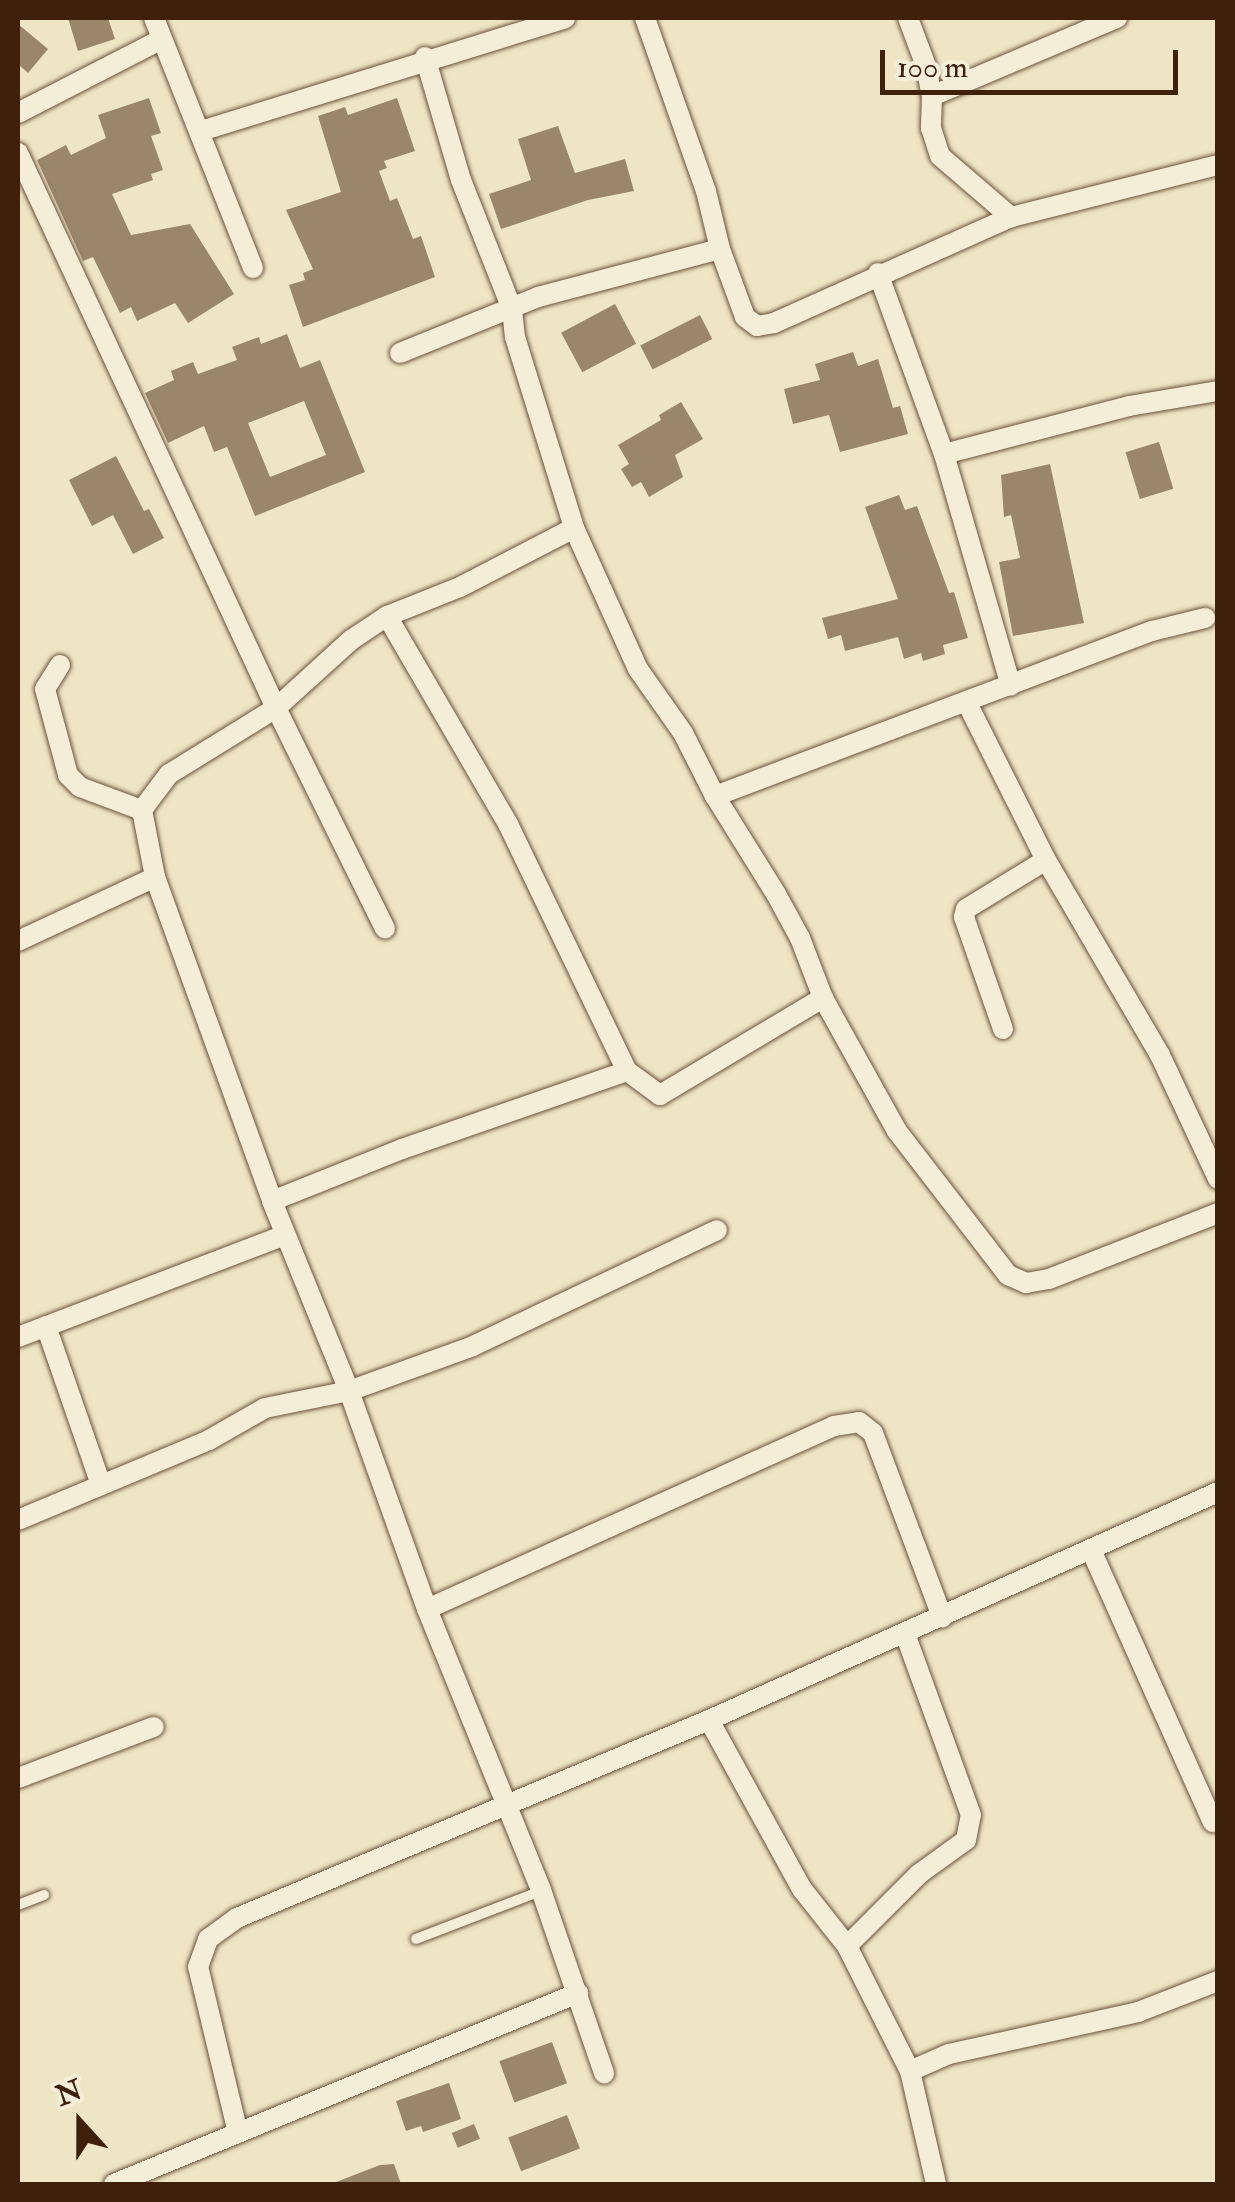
<!DOCTYPE html>
<style>
body{margin:0}
#map{position:relative;width:1235px;height:2202px;overflow:hidden;background:#eee5c5;font-family:"IM FELL Double Pica",serif}
div>[style]{position:absolute}
[style*='--x']{left:calc(var(--x)*1px);top:calc(var(--y)*1px);width:calc(var(--w)*1px);rotate:calc(var(--a)*1deg)}
.building>*{inset:0;background:#9a866b;transform-origin:0 0}
.roads{filter:drop-shadow(0 0 2px #6b5139) drop-shadow(0 0 2px #6b5139)}
.lane>*{height:10px;margin:-5px;padding:0 5px;transform-origin:5px;border-radius:5px;background:#f4eed9}
.street>*{height:20px;margin:-10px;padding:0 10px;transform-origin:10px;border-radius:10px;background:#f4eed9}
span{translate:-50% -50%;white-space:nowrap;text-align:center;line-height:1.15;-webkit-text-stroke:9px #f4eed9;paint-order:stroke}
.frame{position:absolute;inset:0;border:20px solid #3f200a;pointer-events:none}
.north{position:absolute;left:30px;top:2072px;width:100px;height:100px;-webkit-text-stroke:8px #f4eed9;paint-order:stroke;rotate:339deg;font-size:28px;font-weight:700;line-height:40px;text-align:center;color:#3f200a}
.north::after{content:'';display:block;margin:auto;width:35px;height:45px;background:#3f200a;clip-path:polygon(50% 0,100% 100%,50% 72%,0 100%)}
.scale{position:absolute;left:880px;top:50px;width:298px;height:45px;box-sizing:border-box;border:5px solid #3f200a;border-top:0;padding-left:12px;font-size:30px;line-height:35px;white-space:nowrap;color:#3f200a;-webkit-text-stroke:8px #f4eed9;paint-order:stroke}
</style>
<div id="map">
<div class="building">
<i style="clip-path:polygon(68px 18px,108px 18px,115px 39px,78px 51px)"></i>
<i style="clip-path:polygon(18px 24px,48px 49px,28px 73px,18px 64px)"></i>
<i style="clip-path:polygon(149px 98px,161px 133px,151px 136px,163px 170px,151px 174px,153px 180px,112px 194px,131px 235px,190px 224px,234px 294px,188px 323px,175px 303px,137px 321px,131px 307px,120px 313px,93px 257px,83px 261px,37px 160px,66px 145px,71px 155px,106px 138px,98px 115px)"></i>
<i style="clip-path:polygon(397px 98px,415px 151px,384px 161px,387px 168px,379px 171px,390px 201px,397px 198px,413px 239px,421px 236px,435px 277px,303px 327px,289px 285px,305px 280px,303px 273px,313px 269px,286px 210px,341px 192px,318px 116px,345px 107px,348px 115px)"></i>
<i style="clip-path:polygon(558px 126px,575px 173px,625px 159px,634px 191px,588px 200px,501px 229px,489px 194px,531px 180px,518px 139px)"></i>
<i style="left:615px;top:304px;width:45px;height:61px;rotate:62deg"></i>
<i style="left:700px;top:315px;width:27px;height:67px;rotate:63deg"></i>
<i style="clip-path:polygon(evenodd,287px 334px,300px 368px,320px 360px,365px 472px,255px 516px,227px 447px,214px 452px,204px 426px,168px 443px,145px 393px,174px 380px,171px 371px,193px 362px,198px 374px,237px 360px,232px 347px,259px 337px,261px 344px,287px 334px,304px 401px,326px 455px,270px 477px,248px 423px,304px 401px)"></i>
<i style="clip-path:polygon(853px 352px,858px 366px,878px 359px,893px 408px,900px 406px,908px 434px,840px 452px,829px 415px,793px 424px,784px 389px,820px 380px,815px 364px)"></i>
<i style="clip-path:polygon(681px 402px,703px 439px,675px 455px,683px 477px,649px 497px,641px 482px,632px 487px,621px 469px,629px 464px,618px 445px,661px 420px,659px 415px)"></i>
<i style="left:1159px;top:442px;width:49px;height:35px;rotate:73deg"></i>
<i style="clip-path:polygon(116px 456px,144px 511px,149px 509px,164px 538px,133px 554px,113px 515px,92px 526px,69px 480px)"></i>
<i style="clip-path:polygon(1050px 464px,1084px 623px,1013px 636px,999px 562px,1020px 558px,1011px 515px,1004px 517px,1001px 475px)"></i>
<i style="clip-path:polygon(899px 495px,905px 510px,917px 506px,949px 593px,954px 592px,968px 638px,943px 645px,945px 654px,923px 661px,921px 653px,904px 659px,898px 637px,845px 651px,841px 635px,828px 639px,822px 618px,898px 599px,865px 507px)"></i>
<i style="left:552px;top:2042px;width:44px;height:56px;rotate:70deg"></i>
<i style="clip-path:polygon(449px 2083px,461px 2119px,423px 2132px,421px 2126px,406px 2131px,396px 2101px)"></i>
<i style="left:567px;top:2115px;width:36px;height:63px;rotate:69deg"></i>
<i style="left:474px;top:2124px;width:16px;height:24px;rotate:68deg"></i>
<i style="clip-path:polygon(394px 2164px,401px 2184px,331px 2184px,380px 2165px)"></i>
</div>
<div class="roads">
<div class="lane">
<i style="--x:18;--y:1905;--w:28;--a:-21"></i>
<i style="--x:416;--y:1939;--w:134;--a:-21"></i>
</div>
<div class="street">
<i style="--x:154;--y:18;--w:269;--a:68.4"></i>
<i style="--x:645;--y:18;--w:183;--a:70.6"></i>
<i style="--x:706;--y:191;--w:60;--a:76.4"></i>
<i style="--x:908;--y:18;--w:51;--a:69.4"></i>
<i style="--x:926;--y:66;--w:31;--a:79"></i>
<i style="--x:932;--y:96;--w:32;--a:92"></i>
<i style="--x:931;--y:128;--w:29;--a:72"></i>
<i style="--x:940;--y:156;--w:94;--a:40.7"></i>
<i style="--x:425;--y:57;--w:128;--a:73.7"></i>
<i style="--x:461;--y:180;--w:139;--a:68.4"></i>
<i style="--x:512;--y:309;--w:28;--a:84"></i>
<i style="--x:515;--y:337;--w:200;--a:72.8"></i>
<i style="--x:574;--y:528;--w:128;--a:152.6"></i>
<i style="--x:460;--y:587;--w:79;--a:158.3"></i>
<i style="--x:387;--y:616;--w:43;--a:146.3"></i>
<i style="--x:351;--y:640;--w:101;--a:137.8"></i>
<i style="--x:276;--y:708;--w:126;--a:148.3"></i>
<i style="--x:169;--y:774;--w:45;--a:126.9"></i>
<i style="--x:142;--y:810;--w:68;--a:79"></i>
<i style="--x:155;--y:877;--w:344;--a:70.1"></i>
<i style="--x:272;--y:1201;--w:205;--a:67.9"></i>
<i style="--x:349;--y:1391;--w:232;--a:70.3"></i>
<i style="--x:427;--y:1609;--w:303;--a:67.9"></i>
<i style="--x:541;--y:1890;--w:194;--a:71"></i>
<i style="--x:932;--y:96;--w:201;--a:-22.9"></i>
<i style="--x:18;--y:113;--w:160;--a:-27.2"></i>
<i style="--x:201;--y:131;--w:381;--a:-17.2"></i>
<i style="--x:18;--y:153;--w:612;--a:65.07"></i>
<i style="--x:276;--y:708;--w:246;--a:63.7"></i>
<i style="--x:878;--y:273;--w:193;--a:70"></i>
<i style="--x:944;--y:454;--w:241;--a:73.9"></i>
<i style="--x:400;--y:353;--w:149;--a:-22.1"></i>
<i style="--x:538;--y:297;--w:188;--a:-14.8"></i>
<i style="--x:720;--y:249;--w:72;--a:69.8"></i>
<i style="--x:745;--y:317;--w:15;--a:37"></i>
<i style="--x:757;--y:326;--w:17;--a:-10"></i>
<i style="--x:774;--y:323;--w:260;--a:-24.1"></i>
<i style="--x:1011;--y:217;--w:213;--a:-14.1"></i>
<i style="--x:944;--y:454;--w:191;--a:-14.5"></i>
<i style="--x:1129;--y:406;--w:90;--a:-9.6"></i>
<i style="--x:574;--y:528;--w:155;--a:65.6"></i>
<i style="--x:638;--y:669;--w:78;--a:54.9"></i>
<i style="--x:683;--y:733;--w:71;--a:63.1"></i>
<i style="--x:715;--y:796;--w:115;--a:58.1"></i>
<i style="--x:776;--y:894;--w:50;--a:61.4"></i>
<i style="--x:800;--y:938;--w:64;--a:69"></i>
<i style="--x:823;--y:998;--w:152;--a:60.9"></i>
<i style="--x:897;--y:1131;--w:182;--a:52.4"></i>
<i style="--x:1008;--y:1275;--w:20;--a:24"></i>
<i style="--x:1026;--y:1283;--w:23;--a:-10"></i>
<i style="--x:1049;--y:1279;--w:181;--a:-21.3"></i>
<i style="--x:387;--y:616;--w:241;--a:59.8"></i>
<i style="--x:508;--y:824;--w:274;--a:64.3"></i>
<i style="--x:60;--y:665;--w:28;--a:122"></i>
<i style="--x:45;--y:689;--w:89;--a:75"></i>
<i style="--x:68;--y:775;--w:17;--a:45"></i>
<i style="--x:80;--y:787;--w:66;--a:20.4"></i>
<i style="--x:967;--y:703;--w:176;--a:63.3"></i>
<i style="--x:1046;--y:860;--w:226;--a:59.7"></i>
<i style="--x:1160;--y:1055;--w:137;--a:64.9"></i>
<i style="--x:715;--y:796;--w:467;--a:-20.7"></i>
<i style="--x:1152;--y:631;--w:55;--a:-13.8"></i>
<i style="--x:18;--y:941;--w:151;--a:-25"></i>
<i style="--x:1003;--y:1029;--w:119;--a:-109.2"></i>
<i style="--x:964;--y:917;--w:8;--a:-76"></i>
<i style="--x:966;--y:909;--w:94;--a:-31.5"></i>
<i style="--x:272;--y:1201;--w:140;--a:-21.8"></i>
<i style="--x:402;--y:1149;--w:238;--a:-19.1"></i>
<i style="--x:627;--y:1071;--w:41;--a:36"></i>
<i style="--x:660;--y:1095;--w:190;--a:-30.8"></i>
<i style="--x:46;--y:1326;--w:168;--a:70.9"></i>
<i style="--x:18;--y:1337;--w:286;--a:-20.9"></i>
<i style="--x:18;--y:1520;--w:207;--a:-22.7"></i>
<i style="--x:209;--y:1440;--w:64;--a:-29.7"></i>
<i style="--x:265;--y:1408;--w:86;--a:-11.4"></i>
<i style="--x:349;--y:1391;--w:132;--a:-19.9"></i>
<i style="--x:473;--y:1346;--w:270;--a:-25.4"></i>
<i style="--x:1092;--y:1552;--w:296;--a:65.9"></i>
<i style="--x:427;--y:1609;--w:446;--a:-24.2"></i>
<i style="--x:834;--y:1426;--w:25;--a:-9"></i>
<i style="--x:859;--y:1422;--w:18;--a:38"></i>
<i style="--x:873;--y:1433;--w:197;--a:69.4"></i>
<i style="--x:709;--y:1720;--w:193;--a:61.2"></i>
<i style="--x:802;--y:1889;--w:73;--a:51.7"></i>
<i style="--x:847;--y:1946;--w:140;--a:63.3"></i>
<i style="--x:910;--y:2071;--w:116;--a:77"></i>
<i style="--x:18;--y:1778;--w:145;--a:-20.6"></i>
<i style="--x:847;--y:1946;--w:102;--a:-45"></i>
<i style="--x:919;--y:1874;--w:58;--a:-35.9"></i>
<i style="--x:966;--y:1840;--w:25;--a:-79"></i>
<i style="--x:971;--y:1815;--w:193;--a:-110"></i>
<i style="--x:910;--y:2071;--w:43;--a:-23.6"></i>
<i style="--x:949;--y:2054;--w:194;--a:-12.5"></i>
<i style="--x:1138;--y:2012;--w:86;--a:-21.2"></i>
<i style="--x:238;--y:2133;--w:171;--a:-103.5"></i>
<i style="--x:198;--y:1967;--w:30;--a:-70"></i>
<i style="--x:208;--y:1939;--w:36;--a:-36"></i>
<i style="--x:237;--y:1918;--w:512;--a:-22.76"></i>
<i style="--x:709;--y:1720;--w:558;--a:-24.13"></i>
<i style="--x:114;--y:2184;--w:502;--a:-22.37"></i>
</div>
</div>
<div class="frame"></div>
<div class="north">N</div>
<div class="scale">100 m</div>
</div>
